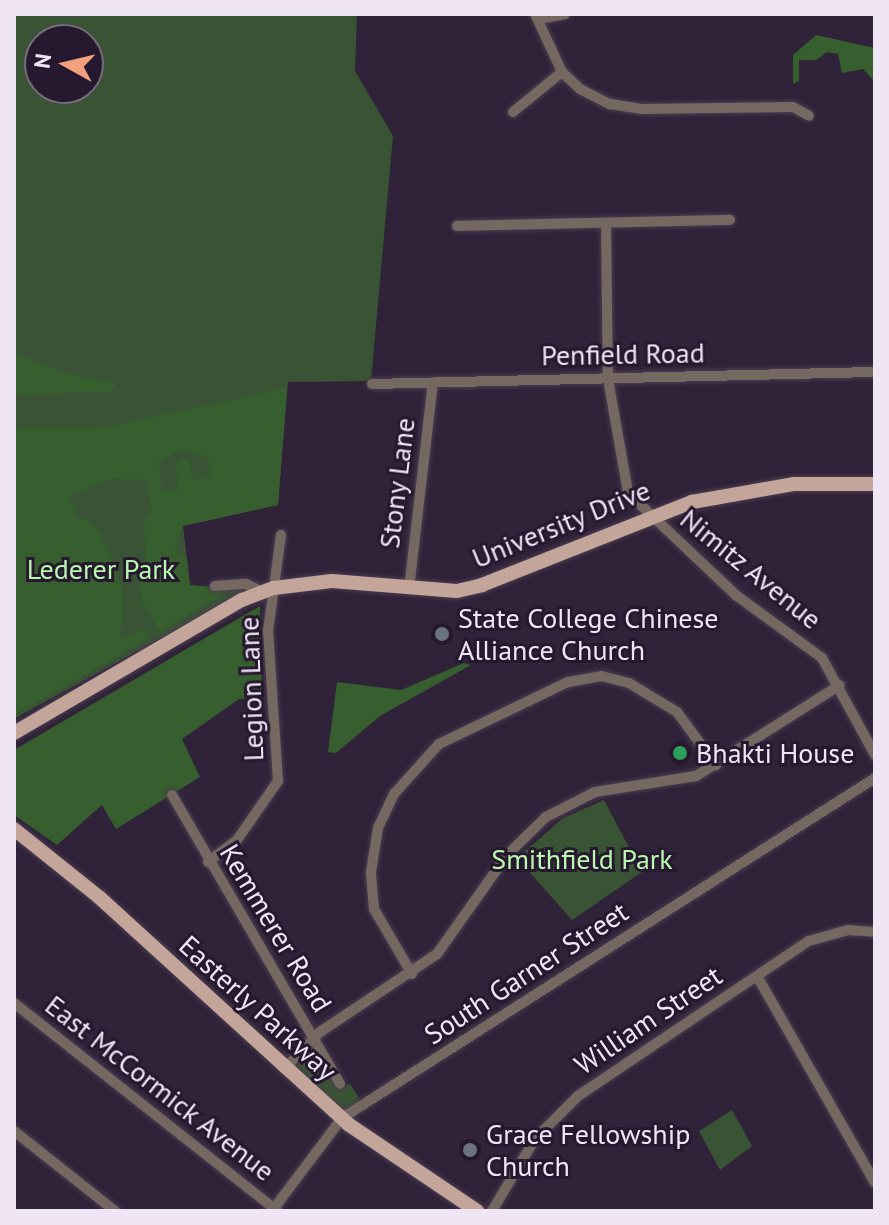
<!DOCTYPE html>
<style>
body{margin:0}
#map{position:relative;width:889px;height:1225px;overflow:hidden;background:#302238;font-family:"PT Sans",sans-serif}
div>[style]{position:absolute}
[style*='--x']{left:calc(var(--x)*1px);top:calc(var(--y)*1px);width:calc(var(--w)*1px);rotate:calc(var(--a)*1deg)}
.green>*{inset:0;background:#395434}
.forest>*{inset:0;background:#365e2f}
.roads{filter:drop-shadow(0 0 2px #4b3d52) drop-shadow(0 0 2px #4b3d52)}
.minor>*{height:10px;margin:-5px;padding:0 5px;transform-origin:5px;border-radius:5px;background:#756861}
.major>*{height:14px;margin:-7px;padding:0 7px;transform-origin:7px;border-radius:7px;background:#c3a699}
.dots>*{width:22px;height:22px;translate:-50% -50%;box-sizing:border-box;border:4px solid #26182e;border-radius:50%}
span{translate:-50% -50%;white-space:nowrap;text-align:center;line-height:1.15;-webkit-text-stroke:6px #26182e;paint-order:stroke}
.street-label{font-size:28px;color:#efe5f5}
.park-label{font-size:28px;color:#b9f8ae}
.poi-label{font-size:28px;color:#efe5f5}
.left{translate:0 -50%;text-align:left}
.frame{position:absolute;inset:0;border:16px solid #efe5f5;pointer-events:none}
.north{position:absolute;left:24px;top:24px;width:80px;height:80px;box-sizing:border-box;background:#26182e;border:2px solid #766a7e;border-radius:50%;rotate:278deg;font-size:22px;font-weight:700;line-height:32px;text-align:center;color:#efe5f5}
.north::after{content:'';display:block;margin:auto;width:28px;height:36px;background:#f2a07e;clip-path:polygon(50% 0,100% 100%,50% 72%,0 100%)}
</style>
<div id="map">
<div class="green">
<i style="clip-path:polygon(evenodd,14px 14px,357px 14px,355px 71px,393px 136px,371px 381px,288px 382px,278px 505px,183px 526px,190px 585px,248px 590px,14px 719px,14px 14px,40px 40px,88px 40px,88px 88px,40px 88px,40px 40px)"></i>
<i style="clip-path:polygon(604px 800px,642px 872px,572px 920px,517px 858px,563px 818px)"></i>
<i style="clip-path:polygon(309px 1051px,316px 1052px,340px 1089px,350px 1084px,361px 1101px,343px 1111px,295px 1067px)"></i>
<i style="clip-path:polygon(732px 1110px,752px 1146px,720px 1170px,699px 1131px)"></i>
</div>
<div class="forest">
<i style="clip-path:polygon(816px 35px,875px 48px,875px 82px,863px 69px,842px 73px,838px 54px,827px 52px,816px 60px,799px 60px,799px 81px,793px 84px,793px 55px)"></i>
<i style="clip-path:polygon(14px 353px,69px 374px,116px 383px,111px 392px,14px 394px)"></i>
<i style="clip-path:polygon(evenodd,287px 388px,278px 505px,183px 526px,175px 552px,187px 558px,190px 585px,232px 589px,160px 632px,143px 604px,139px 581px,146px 559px,144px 521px,152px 508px,146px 480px,112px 479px,69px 495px,77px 518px,85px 518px,101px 534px,123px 589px,121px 638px,146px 629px,150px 638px,14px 715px,14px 428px,101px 428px,287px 388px,179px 450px,208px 457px,210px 478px,192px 480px,190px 462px,182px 459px,176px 463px,178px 489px,162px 491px,159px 462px,179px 450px)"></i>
<i style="clip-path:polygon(260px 606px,262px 697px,239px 699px,182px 739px,200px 777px,116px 829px,102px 805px,57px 845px,14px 815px,14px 750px)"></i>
<i style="clip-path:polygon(464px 663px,471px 665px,380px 716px,336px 753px,328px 752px,337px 682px,401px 690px)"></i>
</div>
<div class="roads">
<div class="minor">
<i style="--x:535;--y:14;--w:64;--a:65"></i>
<i style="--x:562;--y:72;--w:25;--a:43"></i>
<i style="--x:580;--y:89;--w:34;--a:27"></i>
<i style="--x:610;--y:104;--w:32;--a:9"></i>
<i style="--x:642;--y:109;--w:151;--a:-0.8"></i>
<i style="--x:793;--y:107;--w:18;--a:29"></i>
<i style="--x:538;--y:19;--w:27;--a:-10"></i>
<i style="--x:513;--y:112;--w:63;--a:-39.2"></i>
<i style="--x:606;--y:224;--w:155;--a:89.3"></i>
<i style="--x:608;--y:379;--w:116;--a:80"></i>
<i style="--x:628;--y:493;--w:150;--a:43.4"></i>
<i style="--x:737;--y:596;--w:105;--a:36.1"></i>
<i style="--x:822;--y:658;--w:111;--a:61.3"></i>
<i style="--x:457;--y:226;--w:273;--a:-1.3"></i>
<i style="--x:372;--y:384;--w:503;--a:-1.37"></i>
<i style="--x:215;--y:586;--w:31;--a:-4"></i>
<i style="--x:246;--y:584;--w:19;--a:25"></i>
<i style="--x:409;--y:589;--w:208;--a:-83.4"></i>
<i style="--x:172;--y:795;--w:334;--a:59.8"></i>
<i style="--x:208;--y:862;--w:36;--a:-37"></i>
<i style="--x:237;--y:840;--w:72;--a:-55.2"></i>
<i style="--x:278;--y:781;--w:150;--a:-93.8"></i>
<i style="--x:268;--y:631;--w:97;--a:-82.3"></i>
<i style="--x:412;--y:974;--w:75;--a:-120.3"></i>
<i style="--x:374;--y:909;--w:37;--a:-95"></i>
<i style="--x:371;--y:872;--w:45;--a:-81"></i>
<i style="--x:378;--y:828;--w:38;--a:-65"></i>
<i style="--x:394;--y:794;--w:67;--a:-48"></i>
<i style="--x:439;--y:744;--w:143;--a:-25.7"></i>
<i style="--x:568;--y:682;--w:34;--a:-10"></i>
<i style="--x:601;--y:676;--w:29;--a:14"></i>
<i style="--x:629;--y:683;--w:56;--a:31.1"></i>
<i style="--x:677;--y:712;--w:66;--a:53.7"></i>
<i style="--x:757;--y:976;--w:238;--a:60.3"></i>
<i style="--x:14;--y:1003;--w:335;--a:38.3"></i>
<i style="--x:284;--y:1069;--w:52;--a:-45.8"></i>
<i style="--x:320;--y:1032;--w:141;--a:-33.7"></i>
<i style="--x:437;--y:954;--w:121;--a:-54.7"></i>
<i style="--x:507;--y:855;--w:54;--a:-44.3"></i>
<i style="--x:546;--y:817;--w:55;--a:-27"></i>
<i style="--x:595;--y:792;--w:102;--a:-9"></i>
<i style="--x:696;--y:776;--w:170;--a:-32.3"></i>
<i style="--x:14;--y:1131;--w:129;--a:38.4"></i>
<i style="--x:272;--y:1211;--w:116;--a:-53"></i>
<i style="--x:342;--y:1118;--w:632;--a:-32.53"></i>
<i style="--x:492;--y:1211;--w:84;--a:-59.2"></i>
<i style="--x:535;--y:1139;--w:61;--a:-45"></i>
<i style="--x:578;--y:1096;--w:278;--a:-33.9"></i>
<i style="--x:809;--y:941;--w:41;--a:-15.8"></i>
<i style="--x:848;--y:930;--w:27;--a:4"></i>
</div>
<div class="major">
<i style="--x:14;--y:733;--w:264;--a:-30.3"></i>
<i style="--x:242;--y:600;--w:34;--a:-21"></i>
<i style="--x:274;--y:588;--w:58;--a:-6.9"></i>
<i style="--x:332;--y:581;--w:125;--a:4.6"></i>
<i style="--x:457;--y:591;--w:26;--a:-13"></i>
<i style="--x:482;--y:585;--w:226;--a:-21.6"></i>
<i style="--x:692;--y:502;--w:104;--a:-10"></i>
<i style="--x:794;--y:484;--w:81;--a:0"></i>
<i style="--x:14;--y:829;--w:110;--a:38.7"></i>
<i style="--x:100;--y:898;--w:336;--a:42.3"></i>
<i style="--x:348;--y:1124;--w:156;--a:34"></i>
</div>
</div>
<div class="dots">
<i style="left:442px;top:634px;background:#6b7280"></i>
<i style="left:680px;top:753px;background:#2e9e5b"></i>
<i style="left:470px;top:1150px;background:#6b7280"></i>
</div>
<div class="street-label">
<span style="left:623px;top:354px;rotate:-1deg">Penfield Road</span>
<span style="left:397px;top:483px;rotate:-83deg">Stony Lane</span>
<span style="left:561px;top:524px;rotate:-22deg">University Drive</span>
<span style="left:751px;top:569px;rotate:39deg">Nimitz Avenue</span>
<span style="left:251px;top:689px;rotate:-92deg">Legion Lane</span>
<span style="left:276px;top:928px;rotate:59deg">Kemmerer Road</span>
<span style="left:526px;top:973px;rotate:-33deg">South Garner Street</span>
<span style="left:258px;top:1008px;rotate:42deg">Easterly Parkway</span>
<span style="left:648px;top:1020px;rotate:-34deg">William Street</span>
<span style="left:160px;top:1088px;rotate:38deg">East McCormick Avenue</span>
</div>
<div class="park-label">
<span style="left:101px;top:569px">Lederer Park</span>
<span style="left:582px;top:859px">Smithfield Park</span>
</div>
<div class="poi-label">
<span class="left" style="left:458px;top:634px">State College Chinese<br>Alliance Church</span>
<span class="left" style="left:696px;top:753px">Bhakti House</span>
<span class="left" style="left:486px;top:1150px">Grace Fellowship<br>Church</span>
</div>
<div class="frame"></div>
<div class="north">N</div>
</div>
